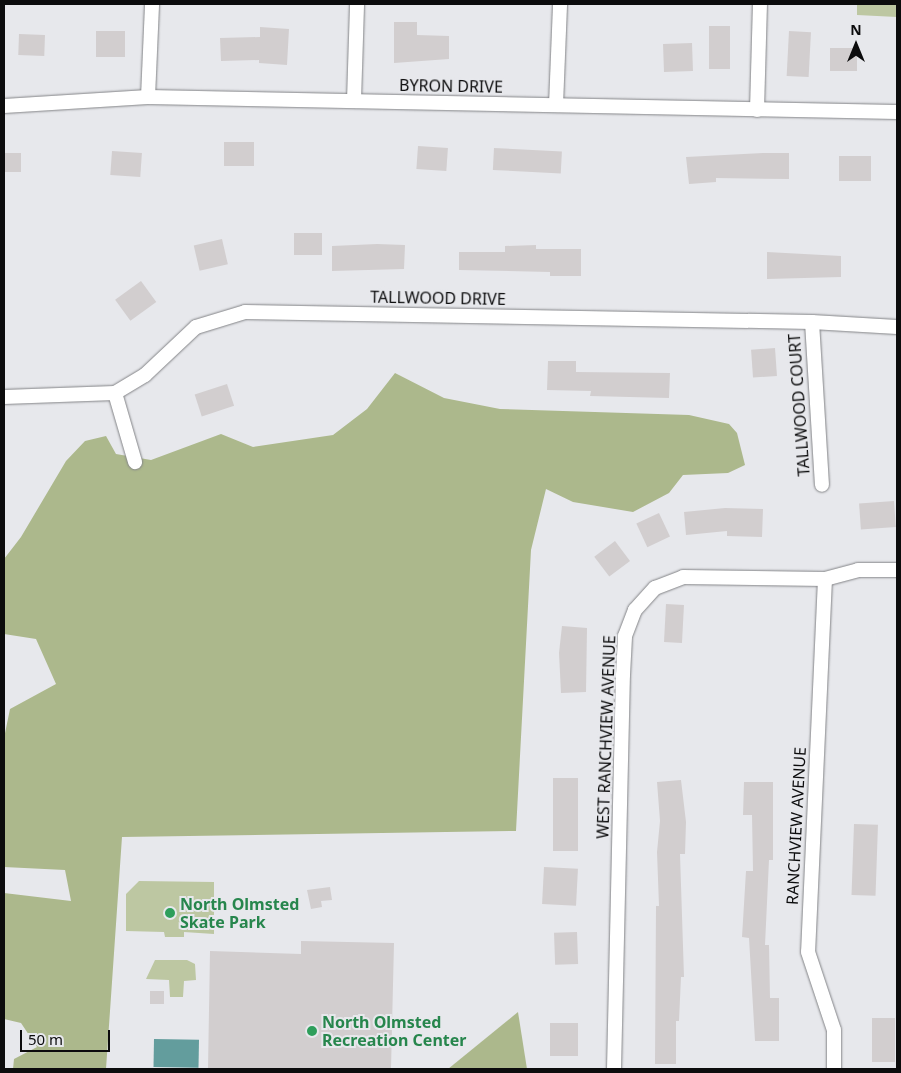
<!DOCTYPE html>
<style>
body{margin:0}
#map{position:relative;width:901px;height:1073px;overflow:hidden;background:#e7e8ec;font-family:"Noto Sans",sans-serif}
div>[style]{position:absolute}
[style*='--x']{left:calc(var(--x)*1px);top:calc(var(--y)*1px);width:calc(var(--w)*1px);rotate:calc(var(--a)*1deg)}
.green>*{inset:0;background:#bdc7a2}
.forest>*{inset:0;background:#acb88c}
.water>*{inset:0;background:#639d9d;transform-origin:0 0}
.building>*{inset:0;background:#d2cecf;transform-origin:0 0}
.roads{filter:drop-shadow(0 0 1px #838487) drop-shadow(0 0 1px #838487)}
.minor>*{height:14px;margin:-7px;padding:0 7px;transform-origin:7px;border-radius:7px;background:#fff}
.dots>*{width:14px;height:14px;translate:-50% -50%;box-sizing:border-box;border:2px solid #e7e8ec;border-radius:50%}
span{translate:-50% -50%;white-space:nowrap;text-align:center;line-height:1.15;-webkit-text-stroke:4px #e7e8ec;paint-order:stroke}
.street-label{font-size:16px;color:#0c0c0d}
.leisure-label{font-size:16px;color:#27864d;font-weight:700}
.left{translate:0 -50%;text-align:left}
.frame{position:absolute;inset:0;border:5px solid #0c0c0d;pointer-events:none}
.north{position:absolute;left:831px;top:20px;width:50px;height:50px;-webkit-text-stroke:4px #e7e8ec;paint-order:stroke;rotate:0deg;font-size:14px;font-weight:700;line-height:20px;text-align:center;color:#0c0c0d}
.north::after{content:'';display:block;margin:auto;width:18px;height:22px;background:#0c0c0d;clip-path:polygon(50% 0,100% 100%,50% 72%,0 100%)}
.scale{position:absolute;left:20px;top:1030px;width:90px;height:22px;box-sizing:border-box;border:2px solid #0c0c0d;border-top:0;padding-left:6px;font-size:15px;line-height:18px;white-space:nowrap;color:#0c0c0d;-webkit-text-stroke:4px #e7e8ec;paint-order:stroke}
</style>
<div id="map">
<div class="green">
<i style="clip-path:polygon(857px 4px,897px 4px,897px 17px,857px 15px)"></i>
<i style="clip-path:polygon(139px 881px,214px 882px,214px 934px,184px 932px,184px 937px,165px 937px,164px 932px,126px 931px,126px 894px)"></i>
<i style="clip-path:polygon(155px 960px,187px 960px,195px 964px,196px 980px,184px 981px,183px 997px,170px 997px,169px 980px,146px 979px)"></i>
</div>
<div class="forest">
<i style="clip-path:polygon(395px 373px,444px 398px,500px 409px,689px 415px,729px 424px,737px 433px,745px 465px,728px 473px,683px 475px,669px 493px,633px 512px,573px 502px,546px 489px,531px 550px,516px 831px,122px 837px,106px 1069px,13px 1069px,14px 1059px,37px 1047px,21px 1023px,4px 1019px,4px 893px,71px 901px,65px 870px,4px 867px,4px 738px,10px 709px,56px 684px,36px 639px,4px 634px,4px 559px,21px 537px,66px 461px,85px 441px,106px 436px,116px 454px,151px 460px,221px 434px,253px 447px,333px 435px,367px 409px)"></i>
<i style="clip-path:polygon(518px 1012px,527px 1069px,448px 1069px)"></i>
</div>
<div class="water">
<i style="left:154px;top:1039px;width:45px;height:28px;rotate:1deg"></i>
</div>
<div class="building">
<i style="clip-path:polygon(394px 22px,417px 22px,417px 35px,449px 36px,449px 59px,394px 63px)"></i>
<i style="left:730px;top:26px;width:43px;height:21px;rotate:90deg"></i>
<i style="clip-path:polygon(260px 27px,289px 29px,287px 65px,259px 63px,259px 60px,221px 61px,220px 38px,260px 37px)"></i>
<i style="left:96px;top:31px;width:29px;height:26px"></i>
<i style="left:789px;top:31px;width:22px;height:45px;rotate:3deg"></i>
<i style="left:19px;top:34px;width:26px;height:21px;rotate:2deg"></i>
<i style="left:692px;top:43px;width:28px;height:29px;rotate:88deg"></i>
<i style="left:830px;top:48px;width:27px;height:23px"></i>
<i style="left:224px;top:142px;width:30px;height:24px"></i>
<i style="left:418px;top:146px;width:30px;height:23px;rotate:4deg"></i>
<i style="left:494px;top:148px;width:68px;height:22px;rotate:3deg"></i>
<i style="left:112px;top:151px;width:30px;height:24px;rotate:4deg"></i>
<i style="left:4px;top:153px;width:17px;height:19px"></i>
<i style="clip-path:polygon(763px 153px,789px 153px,789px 179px,716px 178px,716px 182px,689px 184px,686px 157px)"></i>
<i style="left:839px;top:156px;width:32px;height:25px"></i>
<i style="left:294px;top:233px;width:28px;height:22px"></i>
<i style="left:222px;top:239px;width:26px;height:29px;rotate:77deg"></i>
<i style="clip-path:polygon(377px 244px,405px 245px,404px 269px,332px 271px,332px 246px)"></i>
<i style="clip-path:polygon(536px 245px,536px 249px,581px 249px,581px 276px,550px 276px,550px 272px,459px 270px,459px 252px,505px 252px,505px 246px)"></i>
<i style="clip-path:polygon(767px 252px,841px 256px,841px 277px,767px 279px)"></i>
<i style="left:141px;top:281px;width:26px;height:32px;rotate:54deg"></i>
<i style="left:775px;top:348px;width:28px;height:24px;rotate:86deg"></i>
<i style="clip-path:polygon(548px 361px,576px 361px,576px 372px,670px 373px,669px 398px,590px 396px,591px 391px,547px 390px)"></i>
<i style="left:227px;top:384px;width:23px;height:34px;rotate:72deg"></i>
<i style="left:894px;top:501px;width:26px;height:35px;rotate:86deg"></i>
<i style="clip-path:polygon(725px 508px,763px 509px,762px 537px,727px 536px,727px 531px,686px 535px,684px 512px)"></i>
<i style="left:659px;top:513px;width:26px;height:25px;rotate:65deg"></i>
<i style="left:615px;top:541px;width:25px;height:26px;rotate:53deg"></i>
<i style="left:666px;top:604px;width:18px;height:38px;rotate:3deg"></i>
<i style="clip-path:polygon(562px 626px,587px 628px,586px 692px,561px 693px,559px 653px)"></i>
<i style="left:553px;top:778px;width:25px;height:73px"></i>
<i style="clip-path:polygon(681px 780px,686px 822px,685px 854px,680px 854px,684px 977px,681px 977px,679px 1021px,676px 1021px,676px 1064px,655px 1064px,656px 906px,659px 906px,657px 852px,660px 821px,657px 782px)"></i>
<i style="clip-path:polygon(744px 782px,773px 782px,773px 860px,769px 860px,765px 945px,769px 945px,770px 998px,779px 998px,779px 1041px,755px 1041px,749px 938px,742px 937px,746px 871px,753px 871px,752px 815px,743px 815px)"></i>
<i style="left:854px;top:824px;width:24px;height:71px;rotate:2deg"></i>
<i style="left:544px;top:867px;width:34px;height:37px;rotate:3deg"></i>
<i style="clip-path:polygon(330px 887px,332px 900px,321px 901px,322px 907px,311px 909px,307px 890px)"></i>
<i style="left:577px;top:932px;width:32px;height:23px;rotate:88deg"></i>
<i style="clip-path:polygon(301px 941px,394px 943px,391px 1069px,208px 1069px,210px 951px,301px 954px)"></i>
<i style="left:150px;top:991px;width:14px;height:13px"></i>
<i style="left:872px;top:1018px;width:23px;height:44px"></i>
<i style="left:550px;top:1023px;width:28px;height:33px"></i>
</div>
<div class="roads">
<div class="minor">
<i style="--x:148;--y:97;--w:93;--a:-87.5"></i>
<i style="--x:354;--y:101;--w:97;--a:-88.2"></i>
<i style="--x:556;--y:105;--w:101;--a:-87.7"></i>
<i style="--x:4;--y:106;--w:144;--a:-3.6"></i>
<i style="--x:148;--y:97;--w:749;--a:1.15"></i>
<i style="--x:757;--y:110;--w:106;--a:-88.4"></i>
<i style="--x:812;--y:322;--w:163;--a:86.5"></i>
<i style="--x:115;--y:393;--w:72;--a:73.8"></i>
<i style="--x:4;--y:397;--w:111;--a:-2.1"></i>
<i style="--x:115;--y:393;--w:35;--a:-31"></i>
<i style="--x:145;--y:375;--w:70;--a:-43.3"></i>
<i style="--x:196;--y:327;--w:51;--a:-17"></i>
<i style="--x:245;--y:312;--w:567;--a:1.01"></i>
<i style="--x:812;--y:322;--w:85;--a:3.4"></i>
<i style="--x:825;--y:579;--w:373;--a:92.6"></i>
<i style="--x:808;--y:952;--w:82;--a:71.6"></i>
<i style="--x:834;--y:1030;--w:39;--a:90"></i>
<i style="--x:614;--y:1069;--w:394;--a:-88.7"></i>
<i style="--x:623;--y:675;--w:39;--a:-87"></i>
<i style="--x:625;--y:636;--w:28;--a:-69"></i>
<i style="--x:635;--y:610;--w:30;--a:-48"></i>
<i style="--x:655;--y:588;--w:30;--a:-21"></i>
<i style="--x:683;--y:577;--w:142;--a:0.8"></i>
<i style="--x:825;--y:579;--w:34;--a:-15"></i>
<i style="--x:858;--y:570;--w:39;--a:0"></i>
</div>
</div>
<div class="dots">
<i style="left:170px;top:913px;background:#2e9e5b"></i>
<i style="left:312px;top:1031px;background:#2e9e5b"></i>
</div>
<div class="street-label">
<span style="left:451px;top:86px;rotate:1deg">BYRON DRIVE</span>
<span style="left:438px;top:298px;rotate:1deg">TALLWOOD DRIVE</span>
<span style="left:799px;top:405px;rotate:-94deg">TALLWOOD COURT</span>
<span style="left:606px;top:737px;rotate:-88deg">WEST RANCHVIEW AVENUE</span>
<span style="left:796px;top:826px;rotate:-87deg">RANCHVIEW AVENUE</span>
</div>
<div class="leisure-label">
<span class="left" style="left:180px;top:913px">North Olmsted<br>Skate Park</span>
<span class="left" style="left:322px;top:1031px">North Olmsted<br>Recreation Center</span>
</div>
<div class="frame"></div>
<div class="north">N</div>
<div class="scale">50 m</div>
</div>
